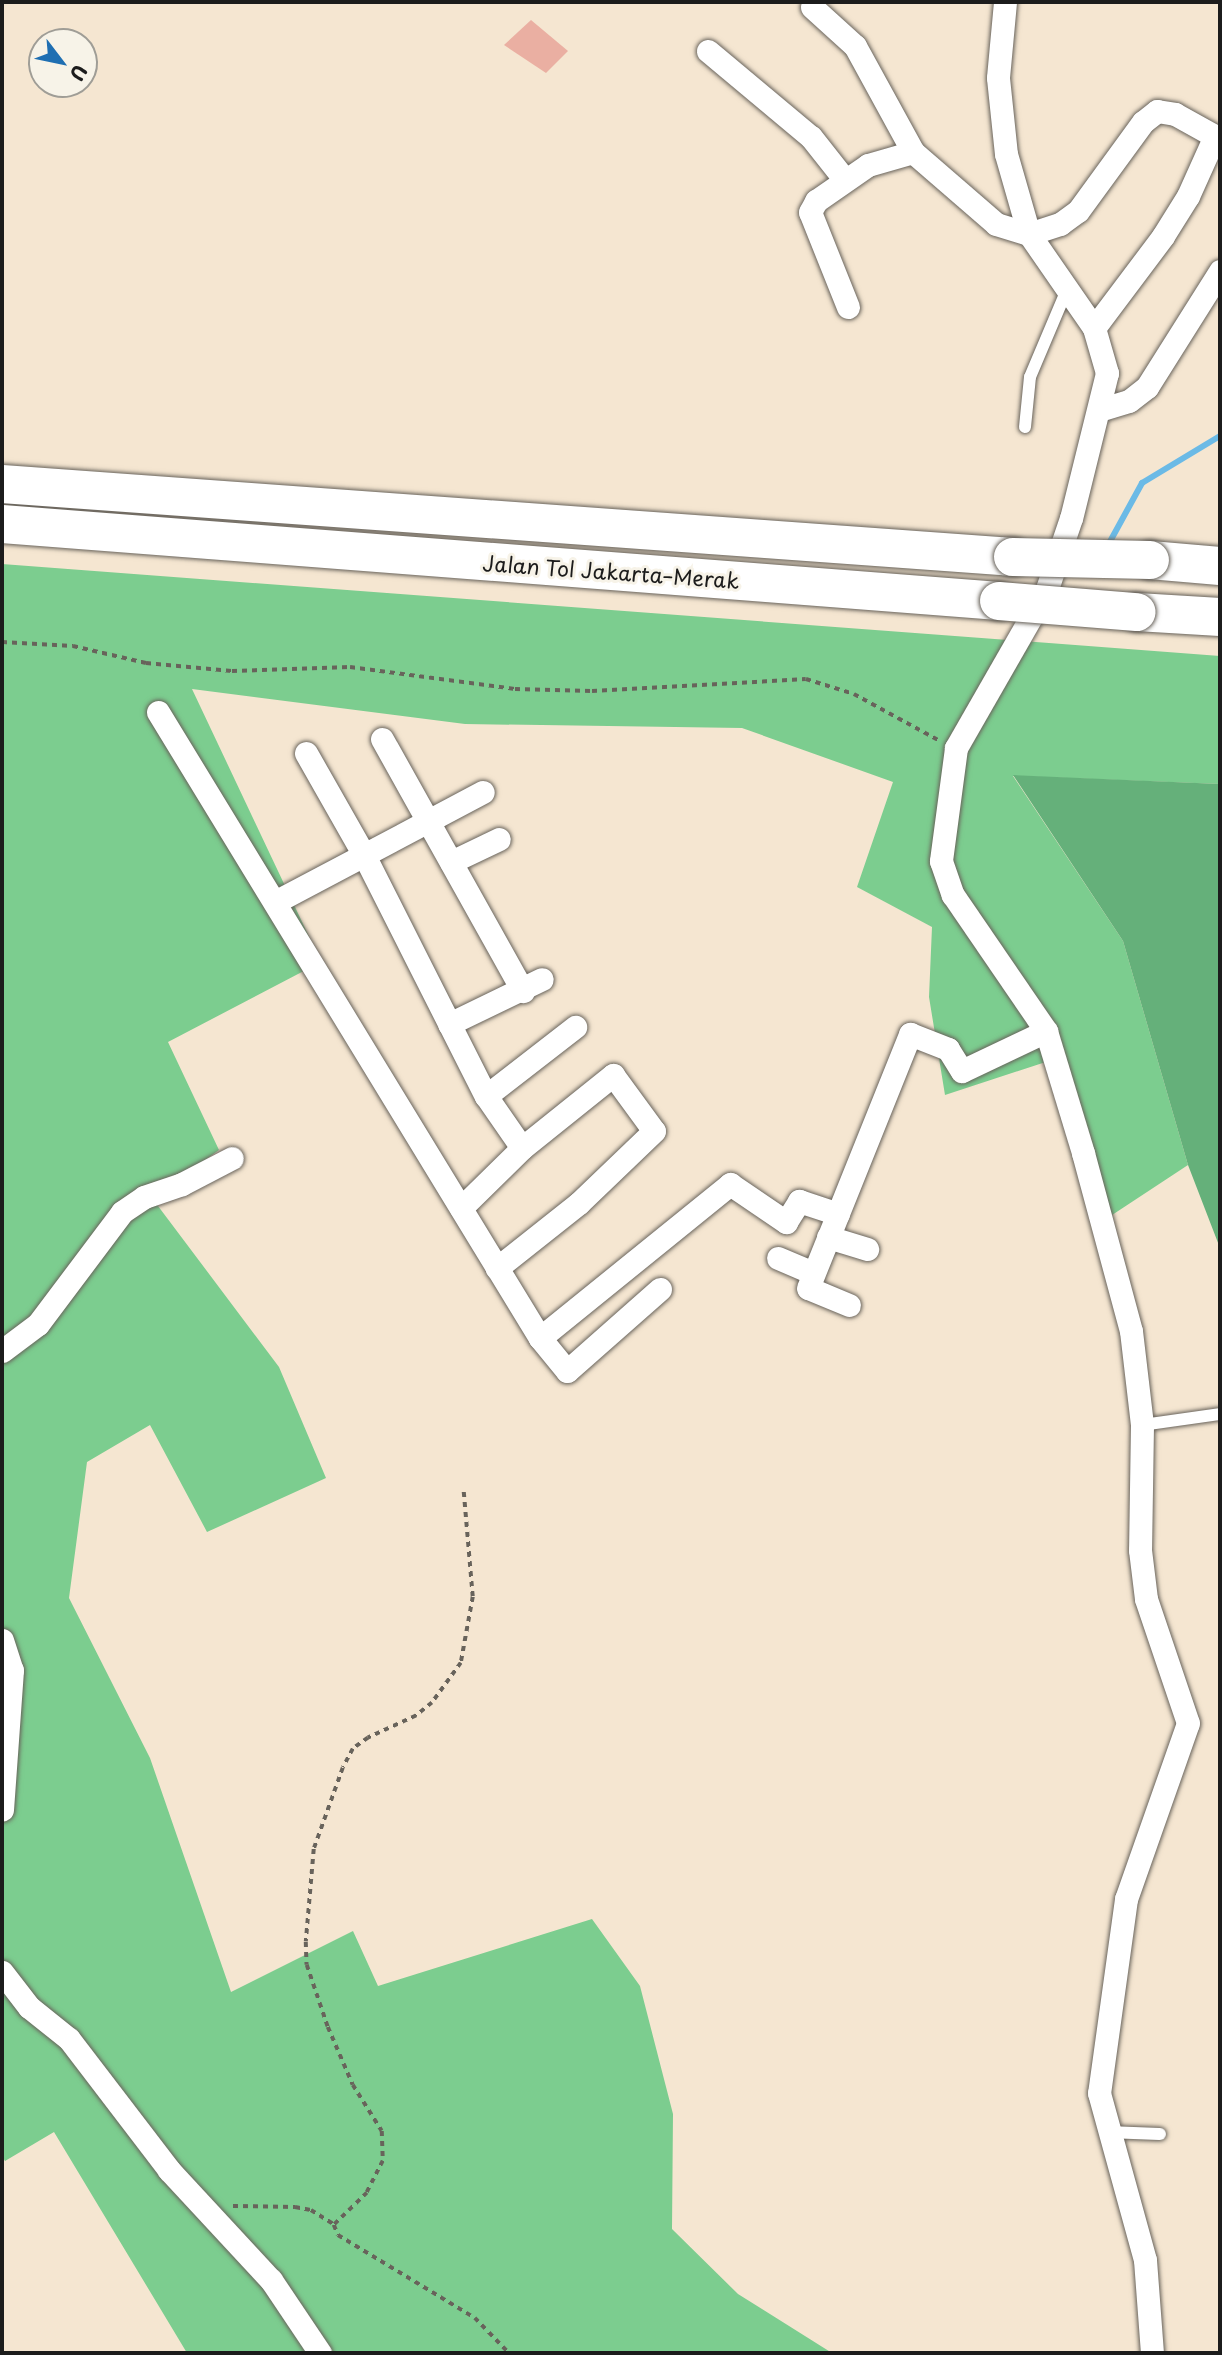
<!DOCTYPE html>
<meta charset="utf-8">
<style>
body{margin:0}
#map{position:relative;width:1222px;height:2355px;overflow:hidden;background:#f5e6d1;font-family:"Playpen Sans",sans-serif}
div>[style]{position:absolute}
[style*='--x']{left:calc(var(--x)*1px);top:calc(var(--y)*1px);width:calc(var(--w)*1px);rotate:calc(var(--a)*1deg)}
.green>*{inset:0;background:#7ccd8f}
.forest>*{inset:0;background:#65b07a}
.stream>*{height:6px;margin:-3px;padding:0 3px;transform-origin:3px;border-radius:3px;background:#6bbae6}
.building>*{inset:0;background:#eaafa2}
.path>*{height:3.5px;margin-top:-1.75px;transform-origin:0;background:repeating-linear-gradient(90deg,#68635b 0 5px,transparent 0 10px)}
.roads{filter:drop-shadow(0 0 2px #68635b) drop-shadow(0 0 2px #68635b)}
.lane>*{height:12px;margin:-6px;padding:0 6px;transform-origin:6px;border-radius:6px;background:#fff}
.street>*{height:23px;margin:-11.5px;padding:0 11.5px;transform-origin:11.5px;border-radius:11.5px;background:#fff}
.highway>*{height:38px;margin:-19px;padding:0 19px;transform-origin:19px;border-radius:19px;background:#fff}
.bridges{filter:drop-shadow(0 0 2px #68635b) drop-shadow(0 0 2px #68635b)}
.highway-bridge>*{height:38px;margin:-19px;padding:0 19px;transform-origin:19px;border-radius:19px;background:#fff}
span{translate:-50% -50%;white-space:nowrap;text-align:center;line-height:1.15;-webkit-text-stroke:6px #f7f3e8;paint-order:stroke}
.street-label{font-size:21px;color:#1c1c1c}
.frame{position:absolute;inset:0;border:4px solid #1c1c1c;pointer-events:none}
.north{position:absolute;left:28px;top:28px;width:70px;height:70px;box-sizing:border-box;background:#f7f3e8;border:2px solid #9f9d96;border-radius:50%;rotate:122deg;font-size:19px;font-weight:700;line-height:28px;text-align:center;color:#1c1c1c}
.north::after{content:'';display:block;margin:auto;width:24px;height:32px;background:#1f6fb2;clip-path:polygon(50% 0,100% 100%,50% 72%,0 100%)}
</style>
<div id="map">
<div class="green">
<i style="clip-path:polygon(2px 564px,1220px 656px,1220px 784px,1013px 776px,1123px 941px,1188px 1165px,1106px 1219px,1064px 1056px,945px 1095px,929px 997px,932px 927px,857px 887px,893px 782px,742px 728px,465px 724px,192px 689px,321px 962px,168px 1042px,219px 1150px,152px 1198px,279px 1367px,326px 1478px,207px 1532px,150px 1425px,87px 1462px,69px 1598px,150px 1758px,231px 1992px,353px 1931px,378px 1986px,592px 1919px,640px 1986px,673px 2114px,672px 2229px,738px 2294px,832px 2353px,187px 2353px,54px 2132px,5px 2161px,2px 2156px)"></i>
</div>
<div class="forest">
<i style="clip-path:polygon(1013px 775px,1220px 784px,1220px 1248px,1188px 1165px,1123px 941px)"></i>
</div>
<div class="stream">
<i style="--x:1107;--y:547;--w:73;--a:-61.3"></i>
<i style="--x:1142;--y:483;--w:91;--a:-31.1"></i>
</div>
<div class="building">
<i style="clip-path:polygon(531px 20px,568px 51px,546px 73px,504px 45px)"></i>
</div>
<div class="path">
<i style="--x:2;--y:642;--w:71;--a:3.2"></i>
<i style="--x:73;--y:646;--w:75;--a:13.1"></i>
<i style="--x:146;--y:663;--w:86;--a:5.3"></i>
<i style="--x:232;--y:671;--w:118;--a:-1.9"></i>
<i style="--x:350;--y:667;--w:166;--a:7.6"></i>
<i style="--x:515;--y:689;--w:77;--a:1.5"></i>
<i style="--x:592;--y:691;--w:214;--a:-3.2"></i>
<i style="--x:806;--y:679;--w:50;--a:17.4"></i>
<i style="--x:854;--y:694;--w:96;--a:28.7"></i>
<i style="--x:464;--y:1492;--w:105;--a:85.1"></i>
<i style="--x:473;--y:1597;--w:67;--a:100.3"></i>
<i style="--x:461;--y:1663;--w:49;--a:125.9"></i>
<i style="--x:432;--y:1703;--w:21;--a:141"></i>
<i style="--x:416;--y:1716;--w:53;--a:155.4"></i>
<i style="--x:368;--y:1738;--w:19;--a:144"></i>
<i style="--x:353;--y:1749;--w:21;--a:118"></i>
<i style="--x:343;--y:1768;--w:86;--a:109.7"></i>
<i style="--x:314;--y:1849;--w:93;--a:94.9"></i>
<i style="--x:306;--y:1942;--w:23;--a:88"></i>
<i style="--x:307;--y:1965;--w:65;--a:71.3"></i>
<i style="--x:328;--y:2027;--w:63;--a:66.7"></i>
<i style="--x:353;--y:2085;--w:54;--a:57.8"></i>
<i style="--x:382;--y:2131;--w:30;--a:88"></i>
<i style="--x:383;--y:2161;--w:36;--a:117"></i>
<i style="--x:367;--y:2193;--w:46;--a:135.9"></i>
<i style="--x:334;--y:2225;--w:11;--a:68"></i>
<i style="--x:338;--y:2235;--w:160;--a:31.2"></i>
<i style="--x:475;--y:2318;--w:49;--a:45.8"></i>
<i style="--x:233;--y:2206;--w:62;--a:0.9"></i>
<i style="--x:295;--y:2207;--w:16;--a:11"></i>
<i style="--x:311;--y:2210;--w:26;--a:32"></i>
</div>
<div class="roads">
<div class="lane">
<i style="--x:1025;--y:427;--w:50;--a:-84.3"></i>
<i style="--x:1030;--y:377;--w:98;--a:-67.1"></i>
<i style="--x:1142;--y:1425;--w:79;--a:-8"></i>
<i style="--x:1107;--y:2132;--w:53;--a:2.2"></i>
</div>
<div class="street">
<i style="--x:1005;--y:2;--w:76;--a:95.3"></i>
<i style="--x:998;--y:78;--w:76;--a:84"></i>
<i style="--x:1006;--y:154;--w:83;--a:74"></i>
<i style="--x:1029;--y:234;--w:114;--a:55.3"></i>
<i style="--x:1094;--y:328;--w:47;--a:73.9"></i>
<i style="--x:1107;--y:373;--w:149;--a:103.9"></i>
<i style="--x:1071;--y:518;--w:75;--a:108.7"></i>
<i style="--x:1047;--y:589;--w:183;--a:119.8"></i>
<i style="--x:956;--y:748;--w:114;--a:97.6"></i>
<i style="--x:941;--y:861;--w:36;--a:71"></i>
<i style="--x:953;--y:895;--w:165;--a:55.6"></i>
<i style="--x:1046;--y:1031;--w:127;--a:73.1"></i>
<i style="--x:1083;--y:1153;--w:184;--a:74.9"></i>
<i style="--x:1131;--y:1331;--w:95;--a:83.3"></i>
<i style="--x:1142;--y:1425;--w:125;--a:90.9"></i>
<i style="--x:1140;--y:1550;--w:49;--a:83"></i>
<i style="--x:1146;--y:1599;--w:131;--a:71.3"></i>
<i style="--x:1188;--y:1723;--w:187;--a:109.4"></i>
<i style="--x:1126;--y:1899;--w:196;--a:97.9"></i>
<i style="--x:1099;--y:2093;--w:173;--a:74.6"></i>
<i style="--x:1145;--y:2260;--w:93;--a:85.7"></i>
<i style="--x:812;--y:7;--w:58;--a:42.2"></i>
<i style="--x:855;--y:46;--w:121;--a:61.3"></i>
<i style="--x:708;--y:51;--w:134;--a:39.9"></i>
<i style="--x:811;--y:137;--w:55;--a:51.7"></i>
<i style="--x:848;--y:307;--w:102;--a:-111.8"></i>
<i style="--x:810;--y:212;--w:13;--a:-61"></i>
<i style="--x:816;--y:201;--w:63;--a:-34.7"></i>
<i style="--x:868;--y:165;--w:47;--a:-16.1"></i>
<i style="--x:913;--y:152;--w:110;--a:40.9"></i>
<i style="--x:996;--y:224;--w:34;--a:17"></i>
<i style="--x:1029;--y:234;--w:33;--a:-18"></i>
<i style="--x:1060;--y:224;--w:22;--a:-36"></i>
<i style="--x:1078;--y:211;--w:110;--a:-53.9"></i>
<i style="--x:1143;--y:122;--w:18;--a:-38"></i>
<i style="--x:1157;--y:111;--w:18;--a:9"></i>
<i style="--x:1175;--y:114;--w:51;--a:29.1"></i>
<i style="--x:1094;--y:328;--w:115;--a:-53.1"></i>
<i style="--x:1163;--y:236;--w:47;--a:-58"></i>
<i style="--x:1188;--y:196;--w:66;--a:-65.8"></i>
<i style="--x:1099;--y:410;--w:31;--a:-17"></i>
<i style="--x:1129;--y:401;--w:23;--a:-38"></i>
<i style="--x:1147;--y:387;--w:137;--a:-57.8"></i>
<i style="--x:158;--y:712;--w:733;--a:58.61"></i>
<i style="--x:382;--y:739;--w:289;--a:60.8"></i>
<i style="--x:306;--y:753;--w:117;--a:60.4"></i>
<i style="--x:364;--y:855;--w:270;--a:63.2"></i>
<i style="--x:486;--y:1096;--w:63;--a:55.3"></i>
<i style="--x:451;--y:862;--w:53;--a:-25.6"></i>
<i style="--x:275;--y:902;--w:235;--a:-27.9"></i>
<i style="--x:449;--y:1024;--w:103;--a:-25.8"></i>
<i style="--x:486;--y:1096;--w:113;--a:-37.8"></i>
<i style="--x:461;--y:1208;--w:86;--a:-44.5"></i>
<i style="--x:522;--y:1148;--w:117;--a:-38.7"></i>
<i style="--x:613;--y:1075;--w:69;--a:53.8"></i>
<i style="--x:654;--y:1131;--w:104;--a:136.2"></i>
<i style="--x:579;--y:1203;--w:105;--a:141.6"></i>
<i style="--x:828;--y:1237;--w:41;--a:17.1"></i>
<i style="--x:778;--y:1258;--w:38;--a:23"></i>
<i style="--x:660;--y:1289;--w:124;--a:138.6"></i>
<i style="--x:567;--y:1371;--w:43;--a:-129.3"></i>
<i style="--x:540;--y:1338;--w:245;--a:-39"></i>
<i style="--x:730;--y:1184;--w:68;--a:34.2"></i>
<i style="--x:786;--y:1222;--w:25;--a:-58"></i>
<i style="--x:799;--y:1201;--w:41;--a:18.4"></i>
<i style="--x:849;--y:1305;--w:44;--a:-157.5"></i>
<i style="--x:808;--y:1288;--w:274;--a:-68.1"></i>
<i style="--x:910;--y:1034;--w:41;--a:21.5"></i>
<i style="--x:948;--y:1049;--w:26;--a:58"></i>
<i style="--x:962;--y:1071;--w:93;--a:-25.5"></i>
<i style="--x:2;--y:1351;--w:45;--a:-36.9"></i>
<i style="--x:38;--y:1324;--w:140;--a:-53.1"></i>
<i style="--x:122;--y:1212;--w:27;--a:-34"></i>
<i style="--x:144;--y:1197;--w:40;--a:-18.9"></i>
<i style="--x:182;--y:1184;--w:56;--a:-27.5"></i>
<i style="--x:2;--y:1640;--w:32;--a:72"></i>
<i style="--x:12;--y:1670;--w:140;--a:94.1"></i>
<i style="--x:2;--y:1972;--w:44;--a:52.4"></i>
<i style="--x:29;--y:2007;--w:51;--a:38.7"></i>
<i style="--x:69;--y:2039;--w:165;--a:52.6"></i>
<i style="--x:169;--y:2170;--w:150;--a:47.2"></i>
<i style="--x:271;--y:2280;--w:88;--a:56.1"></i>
</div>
<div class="highway">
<i style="--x:2;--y:484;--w:1014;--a:4.13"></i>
<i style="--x:2;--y:524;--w:1000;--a:4.42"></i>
<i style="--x:1150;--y:560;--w:70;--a:4.9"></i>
<i style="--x:1137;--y:612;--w:83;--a:3.4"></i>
</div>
</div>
<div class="bridges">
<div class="highway-bridge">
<i style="--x:1013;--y:557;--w:137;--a:1.3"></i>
<i style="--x:999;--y:601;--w:138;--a:4.6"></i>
</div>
</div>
<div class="street-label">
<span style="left:611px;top:571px;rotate:4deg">Jalan Tol Jakarta–Merak</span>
</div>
<div class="frame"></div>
<div class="north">U</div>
</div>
